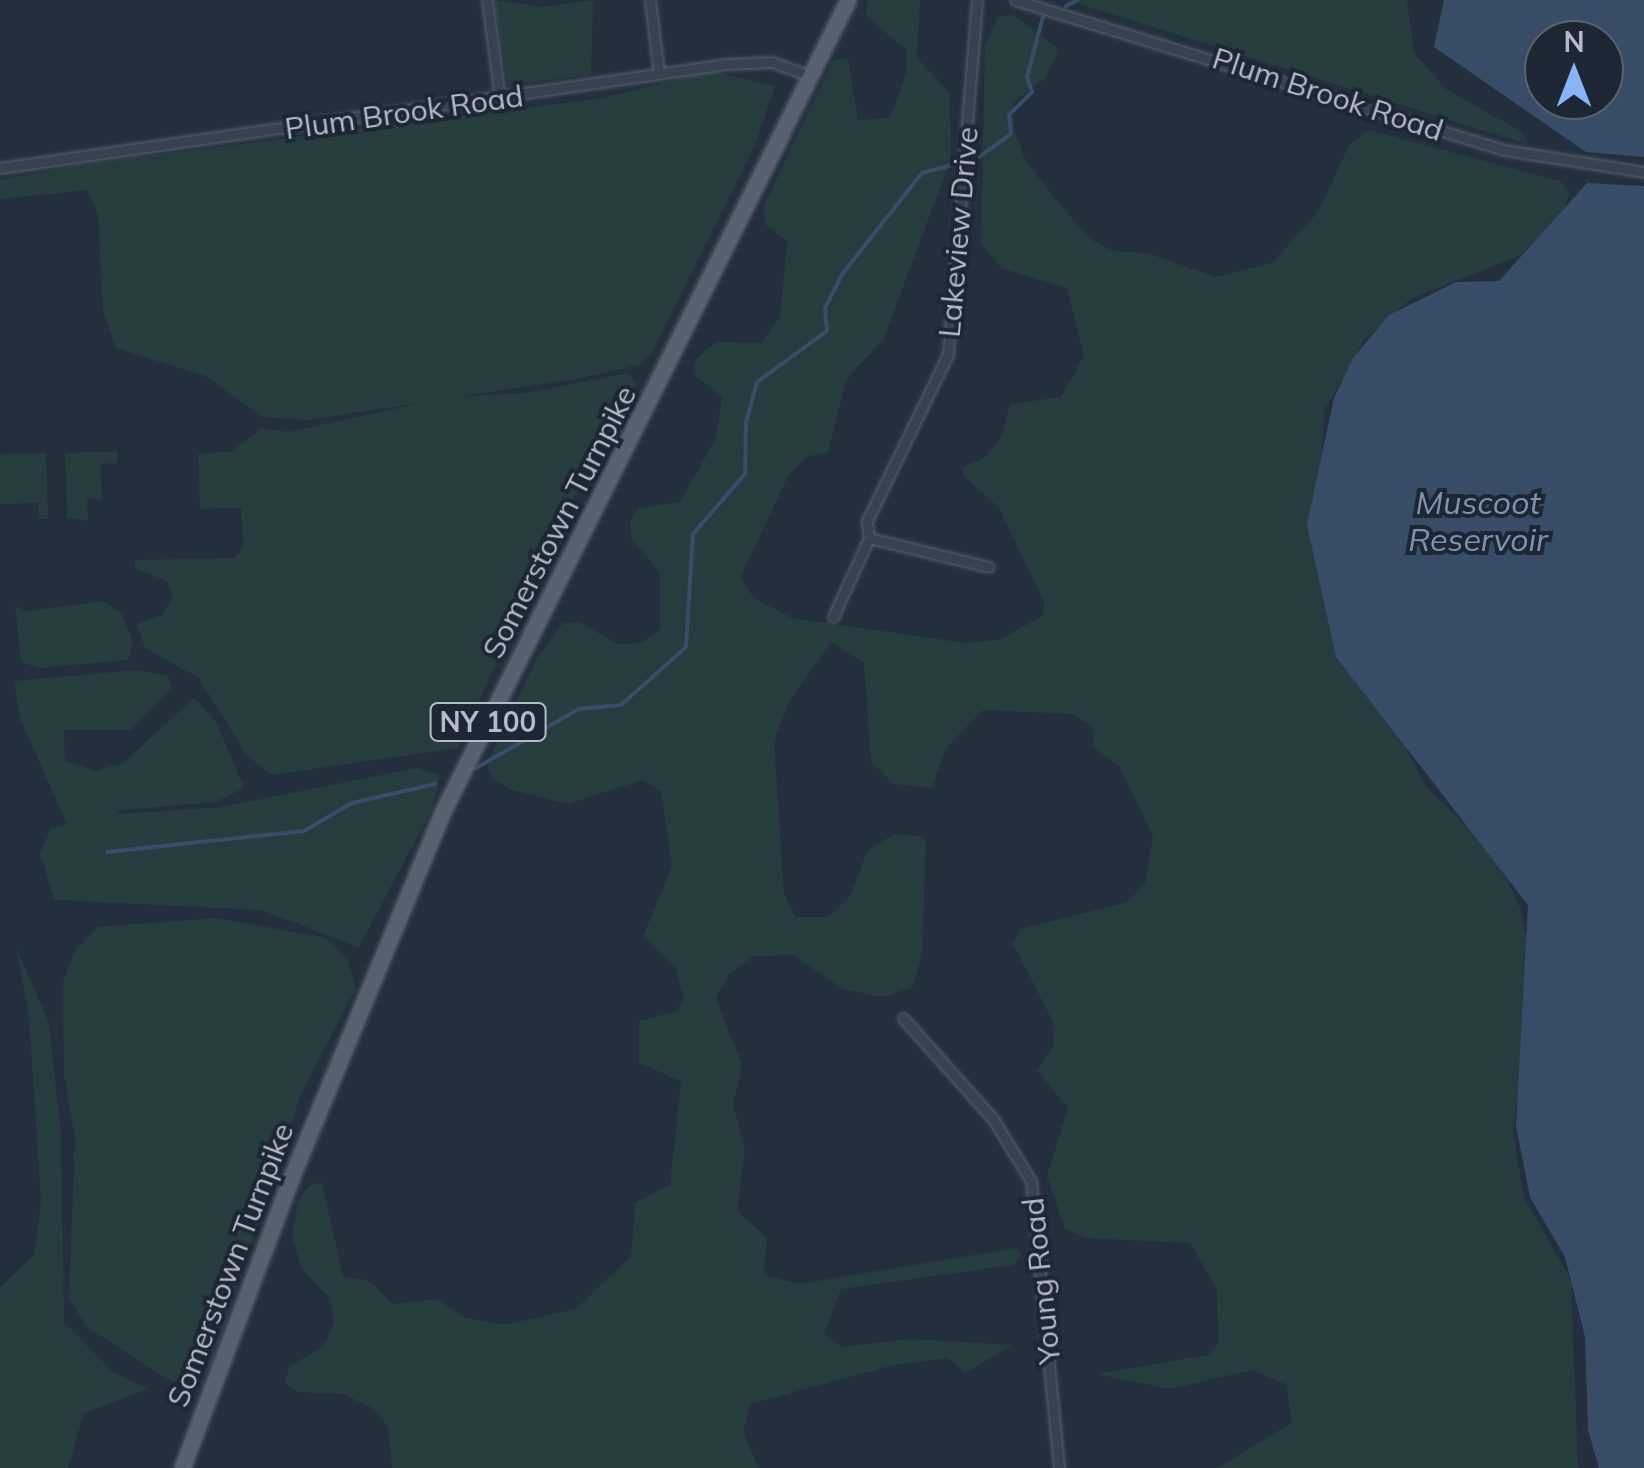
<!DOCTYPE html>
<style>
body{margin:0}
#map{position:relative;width:1644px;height:1468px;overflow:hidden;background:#242f3e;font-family:Mulish,sans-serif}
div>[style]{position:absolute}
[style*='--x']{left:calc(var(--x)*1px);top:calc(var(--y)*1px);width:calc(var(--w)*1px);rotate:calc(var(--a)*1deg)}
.green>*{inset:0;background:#263c3f}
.water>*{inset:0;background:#394c67}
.stream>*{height:4px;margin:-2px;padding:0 2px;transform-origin:2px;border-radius:2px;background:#394c67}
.roads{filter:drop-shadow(0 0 2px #565f6c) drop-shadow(0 0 2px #565f6c)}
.minor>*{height:9px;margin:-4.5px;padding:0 4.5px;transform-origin:4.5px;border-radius:4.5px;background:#38414e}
.primary>*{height:15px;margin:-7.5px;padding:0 7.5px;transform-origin:7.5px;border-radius:7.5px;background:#56606e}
span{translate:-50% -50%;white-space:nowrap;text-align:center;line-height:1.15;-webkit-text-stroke:8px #1d2633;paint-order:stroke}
.shield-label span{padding:2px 8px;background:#1d2633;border:2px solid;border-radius:8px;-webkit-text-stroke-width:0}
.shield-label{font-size:28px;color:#b4bcc9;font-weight:700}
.street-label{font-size:30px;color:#b4bcc9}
.water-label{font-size:32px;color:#7c92b1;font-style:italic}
.north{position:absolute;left:1524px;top:20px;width:100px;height:100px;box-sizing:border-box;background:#1d2633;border:2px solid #59626f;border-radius:50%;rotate:0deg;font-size:28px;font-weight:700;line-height:40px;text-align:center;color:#b4bcc9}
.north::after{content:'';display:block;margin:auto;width:35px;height:45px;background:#8ab4f8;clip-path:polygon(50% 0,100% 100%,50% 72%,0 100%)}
</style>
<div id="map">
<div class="green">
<i style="clip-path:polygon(494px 0,541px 7px,593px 0,591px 75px,508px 85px)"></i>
<i style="clip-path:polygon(868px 0,920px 0,917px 58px,950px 93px,951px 158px,884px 338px,846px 380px,828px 452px,806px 457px,788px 476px,740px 578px,754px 598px,792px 618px,966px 643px,999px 640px,1042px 616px,1044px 601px,999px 508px,963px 475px,963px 467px,987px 456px,1002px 436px,1010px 404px,1061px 397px,1084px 356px,1067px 288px,1001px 268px,981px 243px,985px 47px,998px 17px,1014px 15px,1059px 50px,1045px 78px,1012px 103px,1014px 128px,1025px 160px,1052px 195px,1091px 240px,1114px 251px,1147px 253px,1216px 277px,1272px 263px,1319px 211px,1349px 145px,1368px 130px,1560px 181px,1570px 192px,1562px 215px,1521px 255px,1412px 298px,1365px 339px,1324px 411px,1321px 476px,1390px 717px,1426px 787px,1494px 852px,1520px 908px,1533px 968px,1513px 1133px,1524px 1198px,1571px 1280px,1578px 1468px,1218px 1468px,1291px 1423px,1287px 1385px,1252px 1370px,1170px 1389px,1097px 1374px,1208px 1355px,1218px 1344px,1217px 1289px,1190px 1243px,1086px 1238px,1065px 1229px,1047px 1176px,1068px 1108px,1037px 1070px,1054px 1045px,1053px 1022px,1013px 943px,1020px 929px,1128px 902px,1145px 883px,1153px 836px,1119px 766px,1094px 748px,1093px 727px,1071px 714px,983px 710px,945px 749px,932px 788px,894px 784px,871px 762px,864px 663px,831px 642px,789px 702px,774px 741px,784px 894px,796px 917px,829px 917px,851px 895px,867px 851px,894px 834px,919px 836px,926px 841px,922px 955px,912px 988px,882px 997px,843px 989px,793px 955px,752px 956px,728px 976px,716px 998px,742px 1066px,733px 1104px,745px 1150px,737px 1211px,767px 1238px,764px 1275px,799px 1284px,1016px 1248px,1022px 1254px,1013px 1265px,841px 1289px,824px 1334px,842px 1347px,911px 1339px,1012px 1345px,965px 1373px,948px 1358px,894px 1365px,750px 1404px,743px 1433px,759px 1468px,392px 1468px,388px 1427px,373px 1408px,343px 1394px,297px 1392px,285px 1382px,289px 1367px,325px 1345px,334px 1322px,330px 1298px,302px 1269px,292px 1237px,299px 1197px,312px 1184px,322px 1183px,343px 1276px,370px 1281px,393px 1304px,436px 1299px,466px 1318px,503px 1325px,576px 1309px,631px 1256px,635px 1203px,670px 1185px,681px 1081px,639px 1063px,639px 1021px,677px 1011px,684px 998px,676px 967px,643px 936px,672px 867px,661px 791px,642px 780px,567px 804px,513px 790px,492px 778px,487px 764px,536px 659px,563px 623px,580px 622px,617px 644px,641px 643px,660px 629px,660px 573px,631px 537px,630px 521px,639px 508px,680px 502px,716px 438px,722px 398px,693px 373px,697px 358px,716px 342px,761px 343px,780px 317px,787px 241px,766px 225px,763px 207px,833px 60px,848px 58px,858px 120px,890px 118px,906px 74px,906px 50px,865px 15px)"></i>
<i style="clip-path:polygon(1067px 0,1407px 0,1414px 53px,1447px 90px,1521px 131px,1529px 145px)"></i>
<i style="clip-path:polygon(711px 71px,775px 86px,755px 145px,651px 354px,639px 365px,576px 379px,308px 420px,263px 417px,206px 376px,116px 348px,103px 311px,98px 215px,88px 190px,0 199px,0 180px,84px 164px,603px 98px)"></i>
<i style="clip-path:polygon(628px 373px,636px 383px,629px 422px,565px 509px,458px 748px,271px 775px,246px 754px,198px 677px,145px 648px,137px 624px,163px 615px,173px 595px,167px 581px,135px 568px,135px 560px,234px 558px,243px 548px,241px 508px,200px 509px,198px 454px,232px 451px,262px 428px,288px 432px,448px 397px,527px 393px)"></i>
<i style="clip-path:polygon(117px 451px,117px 463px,101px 464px,102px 500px,87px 497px,88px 521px,67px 517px,65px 453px)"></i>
<i style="clip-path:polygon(46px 453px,48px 519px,39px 519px,38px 503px,0 504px,0 454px)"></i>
<i style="clip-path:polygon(102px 601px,121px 613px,133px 641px,128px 660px,39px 668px,21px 662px,15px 604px,22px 612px)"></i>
<i style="clip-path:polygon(137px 670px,168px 676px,172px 689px,131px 730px,64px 730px,65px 761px,96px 771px,123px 763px,194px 698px,217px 723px,244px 788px,216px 802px,120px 810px,117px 814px,221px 807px,417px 768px,440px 775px,432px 809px,359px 947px,261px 910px,55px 900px,40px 854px,51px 828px,67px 824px,20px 718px,14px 681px)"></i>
<i style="clip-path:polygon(215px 918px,324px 937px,348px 959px,356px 989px,302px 1091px,212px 1363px,204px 1376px,172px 1382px,87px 1327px,69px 1299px,75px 1138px,64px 1075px,63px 981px,75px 951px,98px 927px)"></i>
<i style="clip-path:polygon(16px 947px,49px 1023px,61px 1135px,64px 1322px,113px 1372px,148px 1389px,84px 1413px,68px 1468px,0 1468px,0 1288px,34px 1255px,41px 1202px,29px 1017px)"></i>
</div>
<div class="water">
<i style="clip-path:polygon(evenodd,1444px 0,1644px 0,1644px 157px,1586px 152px,1434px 47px,1444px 0,1604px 40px,1604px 100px,1544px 100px,1544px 40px,1604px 40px)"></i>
<i style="clip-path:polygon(1587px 183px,1644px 186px,1644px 1468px,1599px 1468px,1588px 1430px,1585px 1337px,1565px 1257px,1530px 1197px,1516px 1126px,1528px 905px,1336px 657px,1307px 525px,1334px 398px,1353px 358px,1389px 315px,1456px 282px,1499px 281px)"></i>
</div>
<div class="stream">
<i style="--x:1066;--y:6;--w:13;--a:-27"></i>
<i style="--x:979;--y:157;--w:39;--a:-36"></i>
<i style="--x:1011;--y:134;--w:19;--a:-96"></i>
<i style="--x:1009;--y:115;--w:33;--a:-45"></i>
<i style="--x:1032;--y:92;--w:16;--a:-108"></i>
<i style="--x:1027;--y:77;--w:62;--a:-75.1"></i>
<i style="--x:476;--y:768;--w:119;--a:-29.8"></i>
<i style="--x:579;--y:709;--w:42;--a:-5.4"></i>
<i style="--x:621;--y:705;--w:87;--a:-41.7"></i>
<i style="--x:686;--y:647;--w:113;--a:-86.5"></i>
<i style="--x:693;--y:534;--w:79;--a:-49.1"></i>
<i style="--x:745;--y:474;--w:52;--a:-88.9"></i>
<i style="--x:746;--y:422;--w:41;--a:-74.6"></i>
<i style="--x:757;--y:382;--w:87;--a:-36.1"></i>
<i style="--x:827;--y:331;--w:23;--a:-95"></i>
<i style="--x:825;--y:308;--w:39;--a:-63"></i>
<i style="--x:843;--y:273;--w:127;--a:-51.7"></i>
<i style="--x:922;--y:173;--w:34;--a:-15"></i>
<i style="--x:107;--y:852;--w:198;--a:-6.1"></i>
<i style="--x:304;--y:831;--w:56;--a:-30.3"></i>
<i style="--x:352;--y:803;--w:85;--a:-12.9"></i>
</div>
<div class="roads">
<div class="minor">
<i style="--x:487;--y:0;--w:99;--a:82.4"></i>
<i style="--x:650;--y:0;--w:74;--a:83"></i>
<i style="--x:1015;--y:0;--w:511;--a:17.05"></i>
<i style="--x:1504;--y:150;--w:142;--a:8.9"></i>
<i style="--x:0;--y:168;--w:734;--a:-8.14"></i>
<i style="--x:727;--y:64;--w:45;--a:-2.5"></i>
<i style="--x:772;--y:62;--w:37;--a:20"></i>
<i style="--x:869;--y:538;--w:123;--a:13.6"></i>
<i style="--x:833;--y:617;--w:87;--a:-65.5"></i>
<i style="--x:869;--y:538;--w:17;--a:-97"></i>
<i style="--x:867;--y:521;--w:186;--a:-64.1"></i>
<i style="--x:948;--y:354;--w:355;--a:-85.3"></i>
<i style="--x:903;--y:1018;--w:135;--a:48.3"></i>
<i style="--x:993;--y:1119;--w:73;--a:58.5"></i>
<i style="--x:1031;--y:1181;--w:288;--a:84.4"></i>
</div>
<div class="primary">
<i style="--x:182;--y:1468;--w:310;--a:-69.4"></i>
<i style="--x:291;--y:1178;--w:399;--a:-67.5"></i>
<i style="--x:444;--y:809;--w:904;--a:-63.46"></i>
</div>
</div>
<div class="shield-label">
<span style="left:488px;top:722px">NY 100</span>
</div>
<div class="street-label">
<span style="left:1328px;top:94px;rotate:18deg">Plum Brook Road</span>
<span style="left:404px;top:112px;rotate:-8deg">Plum Brook Road</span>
<span style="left:958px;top:232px;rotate:-85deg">Lakeview Drive</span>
<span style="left:559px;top:522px;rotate:-63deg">Somerstown Turnpike</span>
<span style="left:230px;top:1265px;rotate:-69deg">Somerstown Turnpike</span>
<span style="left:1041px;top:1281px;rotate:-96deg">Young Road</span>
</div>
<div class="water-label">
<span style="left:1478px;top:521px">Muscoot<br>Reservoir</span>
</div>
<div class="north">N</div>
</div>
